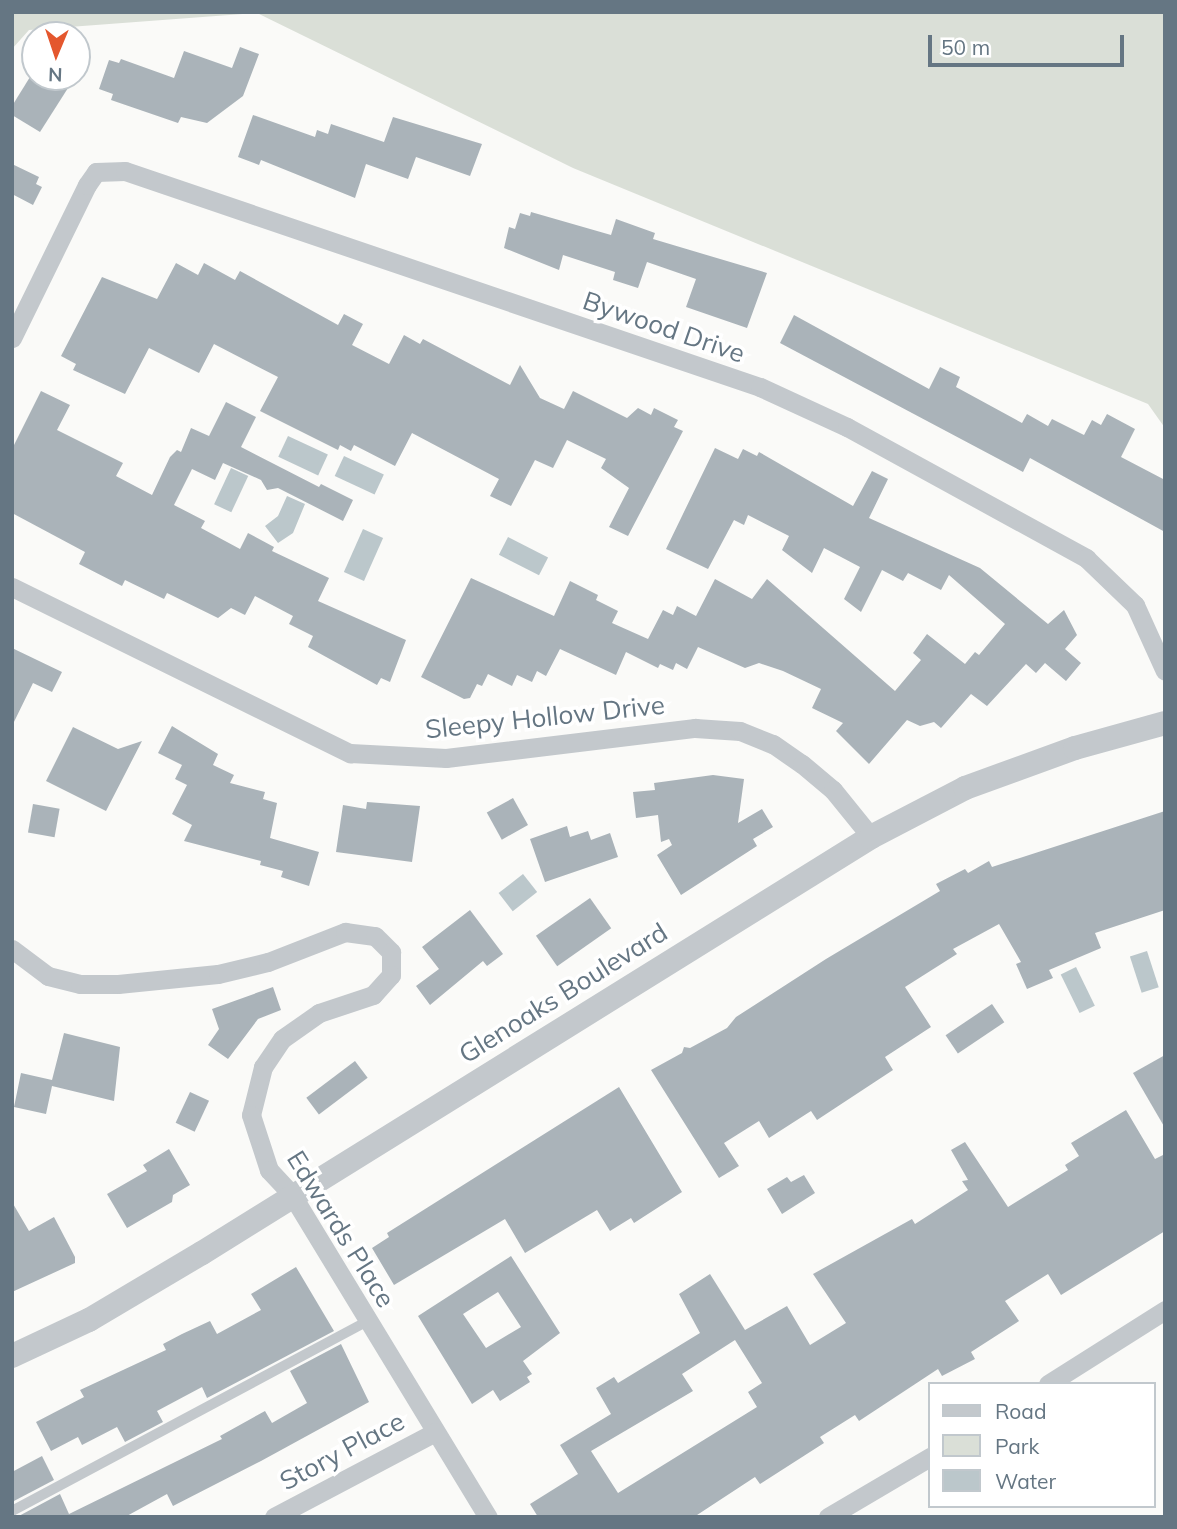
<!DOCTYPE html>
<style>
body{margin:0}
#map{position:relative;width:1177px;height:1529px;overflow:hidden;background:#fafaf8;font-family:Mulish,sans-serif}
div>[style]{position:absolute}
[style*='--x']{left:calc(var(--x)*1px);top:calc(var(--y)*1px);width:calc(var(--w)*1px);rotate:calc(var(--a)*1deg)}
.green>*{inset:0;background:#dadfd7}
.water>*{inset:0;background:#bbc7cb;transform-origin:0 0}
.building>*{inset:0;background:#aab3b9;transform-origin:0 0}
.service>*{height:10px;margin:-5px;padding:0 5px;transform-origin:5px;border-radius:5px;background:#c3c8cc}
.minor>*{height:19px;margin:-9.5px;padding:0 9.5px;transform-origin:9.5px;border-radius:9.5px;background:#c3c8cc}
.tertiary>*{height:24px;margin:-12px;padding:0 12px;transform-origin:12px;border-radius:12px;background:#c3c8cc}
span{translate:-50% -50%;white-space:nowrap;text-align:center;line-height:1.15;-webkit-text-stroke:7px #fff;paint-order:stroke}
.street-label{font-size:26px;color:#657683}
.frame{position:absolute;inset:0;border:14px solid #657683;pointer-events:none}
.legend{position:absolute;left:928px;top:1382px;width:228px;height:126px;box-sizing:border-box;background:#fff;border:2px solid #c1c8cd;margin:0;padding:9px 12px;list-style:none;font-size:21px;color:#657683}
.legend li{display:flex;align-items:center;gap:14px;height:35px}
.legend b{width:35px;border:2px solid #c1c8cd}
.north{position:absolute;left:21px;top:21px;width:70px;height:70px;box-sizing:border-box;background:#fff;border:2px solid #c1c8cd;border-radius:50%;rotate:182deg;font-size:19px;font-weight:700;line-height:28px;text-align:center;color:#657683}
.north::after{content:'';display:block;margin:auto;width:24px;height:32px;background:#e4572e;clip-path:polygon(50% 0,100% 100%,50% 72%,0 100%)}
.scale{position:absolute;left:928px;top:35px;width:196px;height:32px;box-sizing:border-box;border:4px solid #657683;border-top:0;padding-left:9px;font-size:21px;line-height:24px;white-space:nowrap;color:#657683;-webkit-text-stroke:5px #fff;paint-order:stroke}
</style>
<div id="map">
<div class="green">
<i style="clip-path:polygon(12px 12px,1165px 12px,1165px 428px,1148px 404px,573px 168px,257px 13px,29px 30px,12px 49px)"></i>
</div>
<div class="water">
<i style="left:288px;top:436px;width:44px;height:23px;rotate:25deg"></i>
<i style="left:344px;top:456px;width:44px;height:22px;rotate:25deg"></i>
<i style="left:231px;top:468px;width:19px;height:40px;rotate:25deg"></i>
<i style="clip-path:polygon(287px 496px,305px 504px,293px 533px,278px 543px,265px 526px,278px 516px)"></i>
<i style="left:363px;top:529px;width:22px;height:47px;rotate:24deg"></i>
<i style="left:508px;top:537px;width:45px;height:20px;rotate:27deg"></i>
<i style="left:523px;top:874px;width:23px;height:31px;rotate:52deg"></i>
<i style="left:1147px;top:951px;width:38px;height:18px;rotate:72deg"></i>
<i style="left:1076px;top:967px;width:43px;height:17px;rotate:64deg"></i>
</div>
<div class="building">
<i style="clip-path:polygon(240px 47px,259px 54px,243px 96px,207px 123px,181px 117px,178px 123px,111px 100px,113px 94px,99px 89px,109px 60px,119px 63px,121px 59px,174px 78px,184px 51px,232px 68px)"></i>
<i style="clip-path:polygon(30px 77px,75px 77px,40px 132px,12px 115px,12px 106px)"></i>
<i style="clip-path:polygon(253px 115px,315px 137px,317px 130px,328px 134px,331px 124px,384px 142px,393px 117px,482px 144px,470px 176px,416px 157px,408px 179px,366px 164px,355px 198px,261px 160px,259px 165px,238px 157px)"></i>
<i style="clip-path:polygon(12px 164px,39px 177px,36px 184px,42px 187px,33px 205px,12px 194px)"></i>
<i style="clip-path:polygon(531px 212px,611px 235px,616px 219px,655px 233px,653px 239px,767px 273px,747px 328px,686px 307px,696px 279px,647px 262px,638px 288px,613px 280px,615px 272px,563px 255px,559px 270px,504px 248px,509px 227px,515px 229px,520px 213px,530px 216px)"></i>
<i style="clip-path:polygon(176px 263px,198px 275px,204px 263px,235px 280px,240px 271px,338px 325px,344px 314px,363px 324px,352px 345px,389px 364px,404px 335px,420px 344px,423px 339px,510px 385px,520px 365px,540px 398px,564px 409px,573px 391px,627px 418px,638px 408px,651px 415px,654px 408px,678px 420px,674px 427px,683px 431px,628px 536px,609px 527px,629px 488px,601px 468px,606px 459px,567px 440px,553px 468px,535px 460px,511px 506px,490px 496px,499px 479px,412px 433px,395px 466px,354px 445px,351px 451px,340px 445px,338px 450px,260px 411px,278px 377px,214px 344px,199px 373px,149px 348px,125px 394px,73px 370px,76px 364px,61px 356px,102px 277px,157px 299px)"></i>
<i style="clip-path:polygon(794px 315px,929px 389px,940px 367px,960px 377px,956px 387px,1022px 423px,1027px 414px,1048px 426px,1052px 419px,1084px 435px,1092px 420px,1101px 425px,1107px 414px,1135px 429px,1121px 457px,1165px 480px,1165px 532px,1030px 458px,1023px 472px,780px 343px)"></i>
<i style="clip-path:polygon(41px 391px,70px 405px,57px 430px,123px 463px,116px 476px,152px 495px,170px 457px,177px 450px,181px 452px,191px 428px,209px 436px,226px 402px,256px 417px,241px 447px,319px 487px,321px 484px,353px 500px,343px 521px,278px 488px,267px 490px,261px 480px,223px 463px,215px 480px,192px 469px,174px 505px,205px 521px,201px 528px,240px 549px,248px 533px,274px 547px,272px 551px,329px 578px,318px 601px,406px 640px,390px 682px,381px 678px,377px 685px,308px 647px,313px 636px,289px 624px,293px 616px,255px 596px,245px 615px,231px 608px,218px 618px,167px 593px,164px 599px,125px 580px,122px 586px,79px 564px,85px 552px,12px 513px,12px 449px)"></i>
<i style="clip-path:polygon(715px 448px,738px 459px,743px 449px,757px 456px,759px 452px,853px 506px,872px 471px,888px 479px,869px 518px,980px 568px,1048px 624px,1064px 610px,1077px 635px,1065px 649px,1081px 663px,1066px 681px,1045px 663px,1036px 673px,1026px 664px,987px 706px,971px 694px,941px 728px,934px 722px,920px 726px,907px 720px,869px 764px,836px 731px,843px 723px,812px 708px,821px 689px,783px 671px,759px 663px,745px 668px,698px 647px,687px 669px,676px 663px,673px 670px,660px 664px,658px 668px,626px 652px,616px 675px,560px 649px,546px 676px,537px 671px,532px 682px,517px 675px,512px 686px,488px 674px,482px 686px,477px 684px,470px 698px,464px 699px,421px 677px,471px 578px,554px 616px,570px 581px,598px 595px,596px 600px,618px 611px,612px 623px,648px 639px,663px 610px,673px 615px,677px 606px,696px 616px,715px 579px,752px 599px,767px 579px,895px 691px,921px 660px,913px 653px,927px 634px,965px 664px,975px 652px,979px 655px,1005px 624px,949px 575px,941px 590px,908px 573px,903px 581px,882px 570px,861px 612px,844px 599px,860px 567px,824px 548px,812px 573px,782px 550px,789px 536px,748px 515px,744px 525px,734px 520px,708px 569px,666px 549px)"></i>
<i style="clip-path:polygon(12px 648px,62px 672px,52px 692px,33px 683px,12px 726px)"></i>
<i style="clip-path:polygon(172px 726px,218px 754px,213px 765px,234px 775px,230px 783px,265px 792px,263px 799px,277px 803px,270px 838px,319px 852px,309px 886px,281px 877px,283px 871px,260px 865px,261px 861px,184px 841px,192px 825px,172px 814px,187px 785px,175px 779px,182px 765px,158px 753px)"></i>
<i style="clip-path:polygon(73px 727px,118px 749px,142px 741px,106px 811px,46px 781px)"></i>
<i style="clip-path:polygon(713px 775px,744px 779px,738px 823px,762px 809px,773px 827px,753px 839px,757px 846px,681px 895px,657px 855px,672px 845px,669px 839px,661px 842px,658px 815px,636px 818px,633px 792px,655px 790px,654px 783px)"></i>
<i style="left:513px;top:798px;width:31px;height:30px;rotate:61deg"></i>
<i style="clip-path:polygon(367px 802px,420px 806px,412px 862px,336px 852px,343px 805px,366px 809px)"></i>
<i style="left:33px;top:804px;width:27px;height:29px;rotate:10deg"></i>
<i style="clip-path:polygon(1165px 811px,1165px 910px,1095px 933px,1101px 948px,1049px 970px,1053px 978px,1027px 989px,1016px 964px,1021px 962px,999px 924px,953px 949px,957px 954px,905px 987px,931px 1027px,885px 1057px,893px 1070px,817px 1120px,811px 1111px,769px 1138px,759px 1121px,724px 1143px,739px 1166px,719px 1178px,651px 1070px,682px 1053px,684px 1047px,690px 1048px,727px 1028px,736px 1017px,826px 959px,940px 891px,936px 884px,965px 869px,968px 873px,989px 861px,992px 867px)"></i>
<i style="clip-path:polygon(567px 826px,570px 837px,588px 831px,591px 840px,610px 833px,618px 857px,545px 882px,530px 839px)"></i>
<i style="left:590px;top:898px;width:37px;height:66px;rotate:55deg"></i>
<i style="clip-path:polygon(470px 910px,503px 954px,487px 966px,483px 961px,430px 1005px,416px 986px,439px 969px,422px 947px)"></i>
<i style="clip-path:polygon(273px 987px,281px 1010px,258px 1019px,228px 1059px,208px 1045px,219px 1029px,212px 1009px)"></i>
<i style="left:992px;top:1004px;width:22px;height:56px;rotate:56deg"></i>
<i style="clip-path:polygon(64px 1033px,120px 1047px,114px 1101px,52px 1086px,46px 1114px,14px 1107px,21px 1073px,52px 1080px)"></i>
<i style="clip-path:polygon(1165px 1055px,1165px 1128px,1133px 1073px)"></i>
<i style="left:355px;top:1061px;width:21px;height:61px;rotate:53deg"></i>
<i style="clip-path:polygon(619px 1087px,682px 1192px,634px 1223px,631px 1218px,610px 1231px,597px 1210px,525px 1253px,505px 1219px,394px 1285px,372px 1248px,389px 1237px,387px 1233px)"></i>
<i style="left:190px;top:1092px;width:21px;height:34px;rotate:25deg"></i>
<i style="clip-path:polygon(evenodd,1126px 1110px,1155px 1159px,1165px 1154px,1165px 1231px,1061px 1295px,1048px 1274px,1005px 1301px,1019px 1321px,971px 1352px,975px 1359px,942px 1376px,938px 1369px,859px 1421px,855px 1415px,820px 1437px,824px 1443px,760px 1484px,755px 1477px,694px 1517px,538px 1517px,530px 1504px,578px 1474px,560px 1445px,611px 1414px,596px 1388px,614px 1377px,618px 1383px,700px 1333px,679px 1294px,710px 1274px,745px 1330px,787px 1306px,810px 1345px,846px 1323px,813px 1274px,912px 1219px,915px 1224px,968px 1190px,962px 1181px,968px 1180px,951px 1150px,965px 1142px,1008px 1207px,1068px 1170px,1065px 1165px,1079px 1156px,1071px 1143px,1126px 1110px,735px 1340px,762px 1383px,748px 1392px,757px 1407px,618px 1493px,591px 1451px,693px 1391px,682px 1374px,735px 1340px)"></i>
<i style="clip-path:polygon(169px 1149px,190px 1185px,173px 1195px,172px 1202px,127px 1228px,107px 1194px,147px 1171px,143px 1165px)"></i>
<i style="clip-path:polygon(804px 1175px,815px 1193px,782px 1214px,767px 1189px,787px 1177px,791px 1182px)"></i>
<i style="clip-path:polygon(12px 1202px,29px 1231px,54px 1217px,75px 1257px,75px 1263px,12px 1292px)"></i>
<i style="clip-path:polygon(evenodd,511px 1256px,560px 1333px,523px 1361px,532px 1374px,527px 1377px,530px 1382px,500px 1401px,493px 1390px,472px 1404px,418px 1316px,511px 1256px,498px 1292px,521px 1327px,486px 1348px,463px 1314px,498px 1292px)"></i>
<i style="clip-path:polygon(296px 1267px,334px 1331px,207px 1398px,202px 1387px,157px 1411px,163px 1422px,125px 1442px,117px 1427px,82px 1445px,78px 1437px,51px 1451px,36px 1422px,84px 1397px,80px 1390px,166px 1350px,163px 1344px,182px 1334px,210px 1321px,217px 1334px,261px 1310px,251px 1294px)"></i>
<i style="clip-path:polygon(341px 1344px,369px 1402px,261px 1461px,173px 1506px,167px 1494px,125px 1517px,17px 1517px,60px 1494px,69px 1514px,222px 1439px,220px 1436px,265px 1411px,272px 1423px,307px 1403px,290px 1371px)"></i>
<i style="clip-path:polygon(42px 1456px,54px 1480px,12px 1502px,12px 1472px)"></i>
</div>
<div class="service">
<i style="--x:12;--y:1511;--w:404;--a:-28.1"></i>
</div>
<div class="minor">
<i style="--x:12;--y:338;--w:170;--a:-63.9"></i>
<i style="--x:87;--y:185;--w:16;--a:-55"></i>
<i style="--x:96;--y:172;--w:29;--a:-2"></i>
<i style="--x:125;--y:171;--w:671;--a:18.79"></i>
<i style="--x:760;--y:387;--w:96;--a:24.7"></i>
<i style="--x:847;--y:427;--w:273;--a:28.7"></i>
<i style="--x:1086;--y:558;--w:68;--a:43.8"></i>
<i style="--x:1135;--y:605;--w:72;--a:65.6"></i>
<i style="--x:12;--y:587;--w:377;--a:26.2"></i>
<i style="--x:350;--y:753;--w:96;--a:3"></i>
<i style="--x:446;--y:758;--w:251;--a:-6.9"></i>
<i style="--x:695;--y:728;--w:45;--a:3.8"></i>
<i style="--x:740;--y:731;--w:35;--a:22"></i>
<i style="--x:773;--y:744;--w:35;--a:35"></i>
<i style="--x:802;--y:764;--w:40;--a:40"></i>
<i style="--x:833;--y:790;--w:60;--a:51"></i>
<i style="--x:12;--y:949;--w:45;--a:36.9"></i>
<i style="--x:48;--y:976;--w:33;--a:14"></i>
<i style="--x:80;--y:984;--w:38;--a:0"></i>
<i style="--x:118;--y:984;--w:100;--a:-5.7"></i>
<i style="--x:218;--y:974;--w:51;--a:-13.5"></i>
<i style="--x:268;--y:962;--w:83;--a:-21.3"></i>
<i style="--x:345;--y:932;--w:30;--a:8"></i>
<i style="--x:375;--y:936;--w:23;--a:45"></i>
<i style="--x:391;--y:952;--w:23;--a:90"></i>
<i style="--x:391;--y:975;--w:27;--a:132"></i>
<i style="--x:373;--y:995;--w:57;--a:161.6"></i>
<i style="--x:319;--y:1013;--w:45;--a:144.9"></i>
<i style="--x:282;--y:1039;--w:34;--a:124"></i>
<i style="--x:263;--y:1067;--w:49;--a:104"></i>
<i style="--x:251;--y:1115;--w:58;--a:71.9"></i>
<i style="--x:269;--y:1170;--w:34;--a:47"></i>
<i style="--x:292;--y:1195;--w:377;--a:58.7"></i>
<i style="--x:1048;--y:1384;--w:138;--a:-32.3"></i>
<i style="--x:274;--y:1517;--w:182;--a:-27.8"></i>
<i style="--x:828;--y:1517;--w:118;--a:-30.5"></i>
</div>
<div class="tertiary">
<i style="--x:12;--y:1356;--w:85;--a:-25.1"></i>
<i style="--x:89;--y:1320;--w:131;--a:-30.7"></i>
<i style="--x:202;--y:1253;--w:788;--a:-31.87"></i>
<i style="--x:871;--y:837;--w:106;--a:-27.5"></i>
<i style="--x:965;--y:788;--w:117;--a:-20"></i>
<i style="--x:1075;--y:748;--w:93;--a:-15.5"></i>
</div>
<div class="street-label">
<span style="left:664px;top:327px;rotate:19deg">Bywood Drive</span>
<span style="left:545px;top:717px;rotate:-6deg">Sleepy Hollow Drive</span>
<span style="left:563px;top:993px;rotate:-32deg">Glenoaks Boulevard</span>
<span style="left:341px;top:1229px;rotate:58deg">Edwards Place</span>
<span style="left:342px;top:1451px;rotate:-28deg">Story Place</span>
</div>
<div class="frame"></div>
<ul class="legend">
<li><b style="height:9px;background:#c3c8cc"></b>Road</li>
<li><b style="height:19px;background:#dadfd7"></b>Park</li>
<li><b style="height:19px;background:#bbc7cb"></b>Water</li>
</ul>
<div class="north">N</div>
<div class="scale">50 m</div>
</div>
